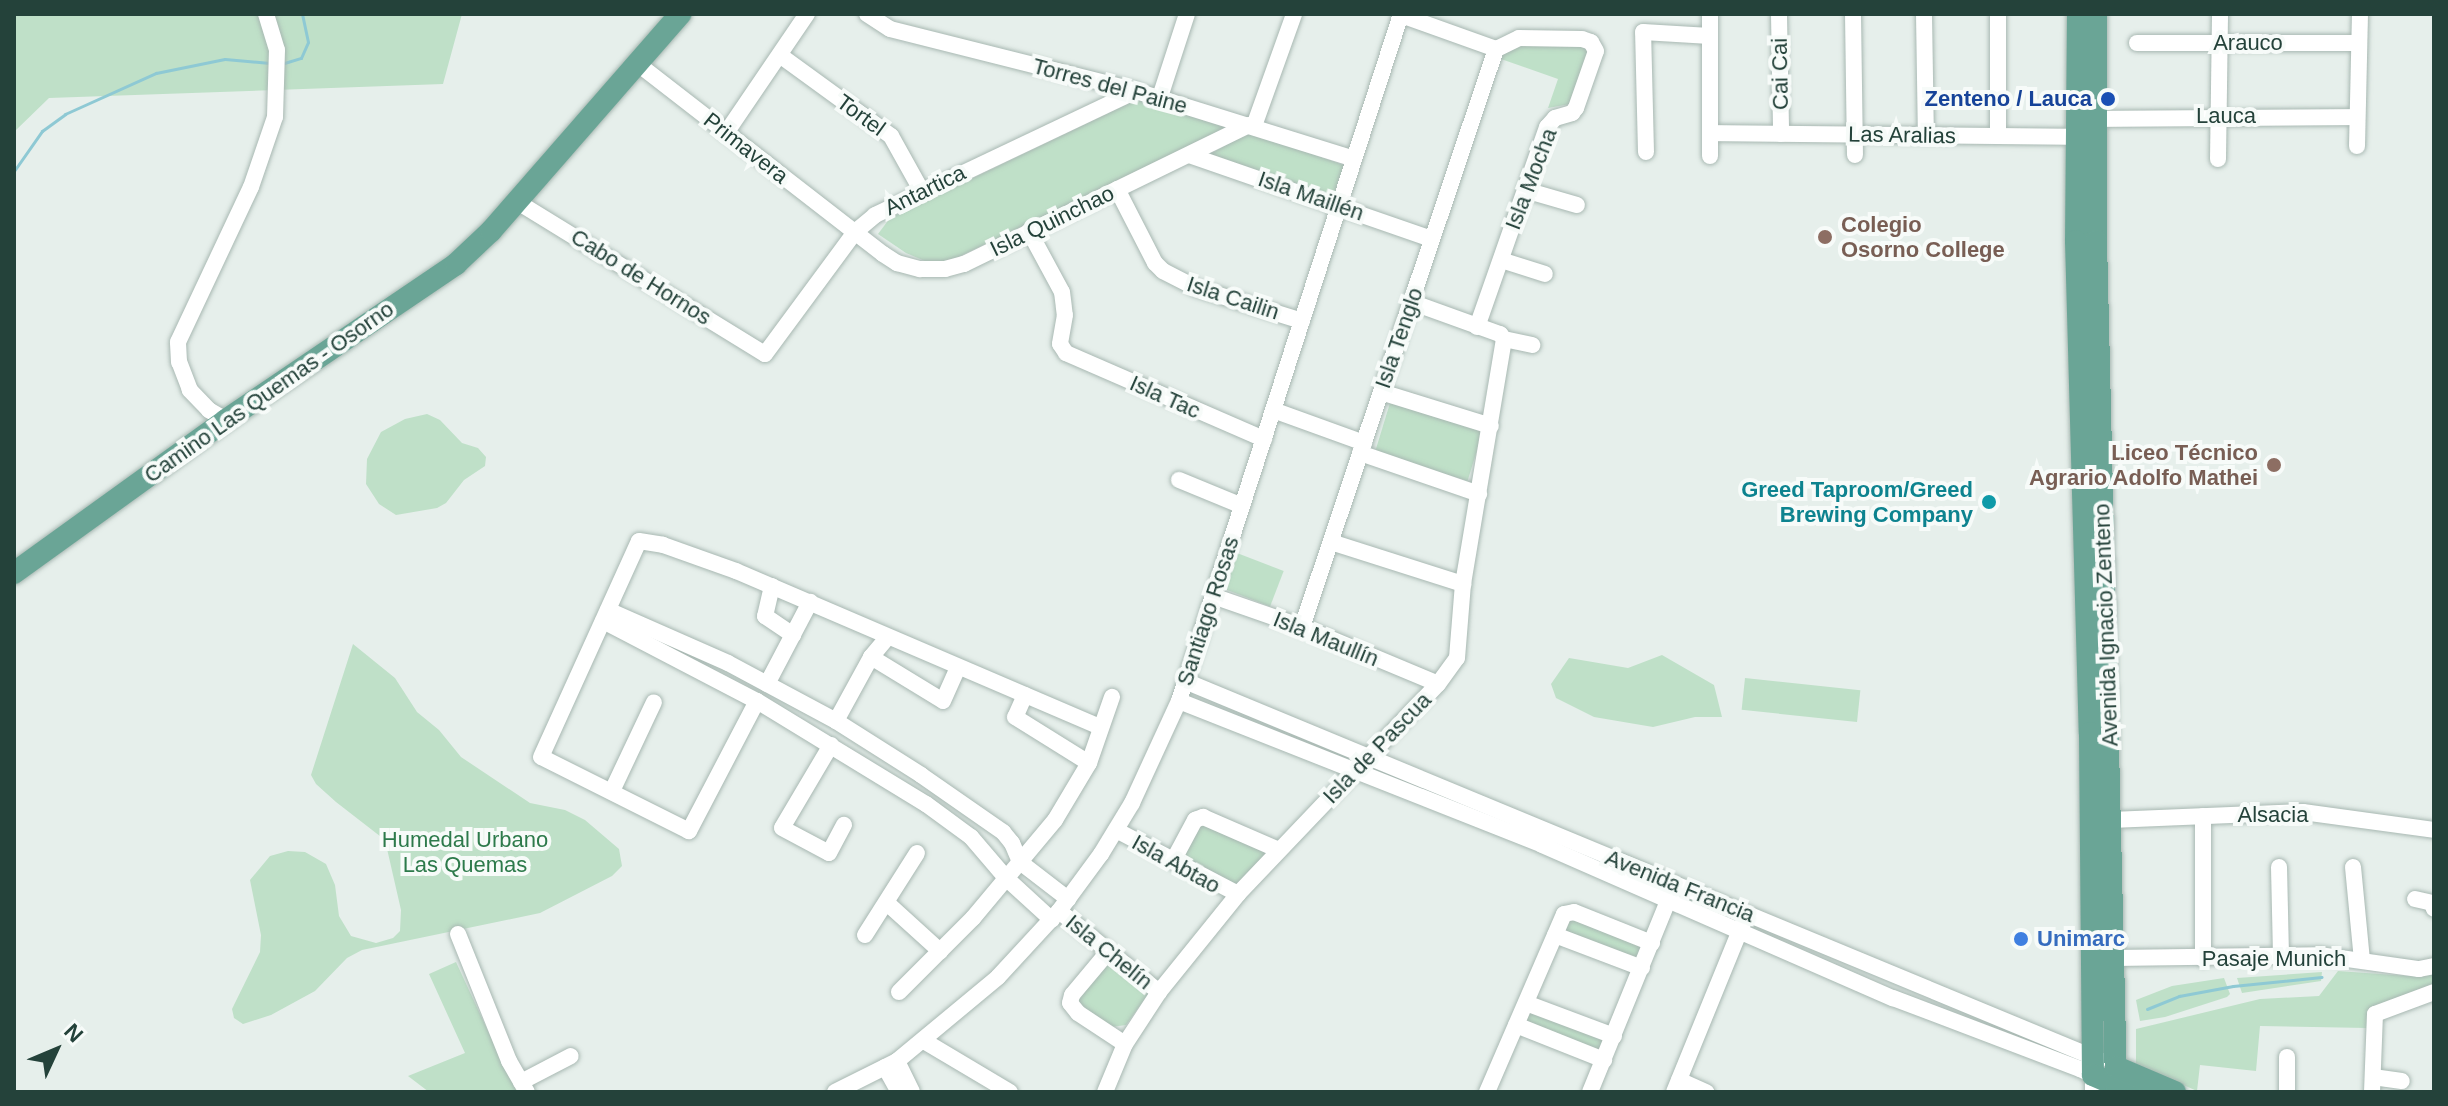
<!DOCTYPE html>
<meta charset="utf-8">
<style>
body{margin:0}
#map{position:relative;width:2448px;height:1106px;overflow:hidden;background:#e6efeb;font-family:Arial,sans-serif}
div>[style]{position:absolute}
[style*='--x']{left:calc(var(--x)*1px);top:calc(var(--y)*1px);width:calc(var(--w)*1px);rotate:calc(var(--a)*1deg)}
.green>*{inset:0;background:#bfe0c8;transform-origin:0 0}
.stream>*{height:3px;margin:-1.5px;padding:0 1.5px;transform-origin:1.5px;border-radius:1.5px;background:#8ec9d4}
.roads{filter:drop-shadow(0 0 2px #a8b8b2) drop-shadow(0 0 2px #a8b8b2)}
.minor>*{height:16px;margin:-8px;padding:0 8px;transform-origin:8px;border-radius:8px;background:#fff}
.major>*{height:22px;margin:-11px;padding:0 11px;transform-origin:11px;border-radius:11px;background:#6aa596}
.dots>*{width:22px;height:22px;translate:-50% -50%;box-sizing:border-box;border:4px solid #f7fbf9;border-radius:50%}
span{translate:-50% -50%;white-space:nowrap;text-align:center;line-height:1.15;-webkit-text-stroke:8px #f7fbf9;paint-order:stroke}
.street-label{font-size:22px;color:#24423a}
.transit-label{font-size:22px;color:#164399;font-weight:700}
.right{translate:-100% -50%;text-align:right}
.education-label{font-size:22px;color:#785e54;font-weight:700}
.left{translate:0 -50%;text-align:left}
.culture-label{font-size:22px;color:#0d838f;font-weight:700}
.park-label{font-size:22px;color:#2d7a4b}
.shop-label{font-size:22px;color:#366cbe;font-weight:700}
.frame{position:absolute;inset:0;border:16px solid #24423a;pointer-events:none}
.north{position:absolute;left:16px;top:1010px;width:80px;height:80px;-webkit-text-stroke:6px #f7fbf9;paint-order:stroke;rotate:46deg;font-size:22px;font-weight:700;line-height:32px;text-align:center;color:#24423a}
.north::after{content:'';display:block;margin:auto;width:28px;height:36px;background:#24423a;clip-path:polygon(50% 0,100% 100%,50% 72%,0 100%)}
</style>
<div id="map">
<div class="green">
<i style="clip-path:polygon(14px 14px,462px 14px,443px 84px,49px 98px,14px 132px)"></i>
<i style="clip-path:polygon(1516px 43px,1582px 45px,1587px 50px,1588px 59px,1570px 104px,1548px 108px,1558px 79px,1501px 59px,1505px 48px)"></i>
<i style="clip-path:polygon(1138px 99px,1227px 128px,950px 261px,925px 261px,906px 253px,878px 234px,890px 218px)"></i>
<i style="clip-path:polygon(1249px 132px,1352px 168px,1340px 202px,1207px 156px)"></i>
<i style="left:1390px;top:403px;width:97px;height:52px;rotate:17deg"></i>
<i style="clip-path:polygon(427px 414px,440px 420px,462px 443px,478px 448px,486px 457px,485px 466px,464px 480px,446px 503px,437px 508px,396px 515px,379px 504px,366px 484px,367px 459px,381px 432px,405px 419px)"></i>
<i style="left:1237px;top:553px;width:50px;height:38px;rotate:21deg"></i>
<i style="clip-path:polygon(353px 644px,395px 678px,417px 712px,439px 730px,461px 757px,530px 803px,565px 810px,585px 820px,619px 849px,622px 866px,612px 876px,540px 913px,362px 950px,347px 958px,315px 991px,271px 1015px,243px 1024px,234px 1018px,232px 1009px,260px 952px,261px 935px,250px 880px,270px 856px,288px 851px,305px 852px,326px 864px,335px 885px,339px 916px,351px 936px,376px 943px,393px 938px,400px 931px,401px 910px,385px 840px,336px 802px,316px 784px,311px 775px)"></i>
<i style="clip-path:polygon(1662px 655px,1714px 685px,1722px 717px,1695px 717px,1653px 727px,1594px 717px,1556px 698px,1551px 684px,1569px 658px,1628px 668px)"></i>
<i style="left:1745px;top:678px;width:116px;height:32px;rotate:6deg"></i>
<i style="clip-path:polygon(1202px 824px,1269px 854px,1237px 888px,1180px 862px)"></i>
<i style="left:1568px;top:915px;width:82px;height:16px;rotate:22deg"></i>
<i style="clip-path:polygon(1111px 961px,1149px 993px,1126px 1025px,1111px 1027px,1075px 1002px)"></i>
<i style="clip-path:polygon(456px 962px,507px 1072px,517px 1092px,429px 1092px,408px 1076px,465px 1053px,429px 974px)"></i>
<i style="clip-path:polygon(2338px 971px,2422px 977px,2434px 974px,2434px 986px,2367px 1028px,2260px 1026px,2256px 1071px,2200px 1065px,2197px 1091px,2136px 1064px,2136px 1029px,2260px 999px,2319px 996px)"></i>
<i style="clip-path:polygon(2322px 972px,2321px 981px,2242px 993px,2237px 978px)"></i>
<i style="clip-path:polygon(2224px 978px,2230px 994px,2227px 997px,2165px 1017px,2140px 1021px,2136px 1000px,2172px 986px)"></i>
<i style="left:1531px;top:1009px;width:81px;height:16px;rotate:22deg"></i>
</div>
<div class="stream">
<i style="--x:281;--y:64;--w:21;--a:-17"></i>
<i style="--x:301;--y:58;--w:17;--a:-66"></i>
<i style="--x:308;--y:42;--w:29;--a:-102"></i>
<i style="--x:14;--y:171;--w:49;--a:-55"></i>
<i style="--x:42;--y:131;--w:29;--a:-36"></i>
<i style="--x:65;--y:114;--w:100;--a:-24.3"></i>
<i style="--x:156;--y:73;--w:70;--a:-11.5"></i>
<i style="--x:225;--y:59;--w:45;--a:5.1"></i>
<i style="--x:2147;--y:1009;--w:35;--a:-22"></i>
<i style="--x:2179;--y:996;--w:55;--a:-10.5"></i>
<i style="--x:2233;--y:986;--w:89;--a:-5.8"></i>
</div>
<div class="roads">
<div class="minor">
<i style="--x:867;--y:14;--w:27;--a:33"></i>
<i style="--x:890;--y:29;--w:254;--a:14.1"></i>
<i style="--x:1136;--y:91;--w:228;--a:17.3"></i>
<i style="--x:1710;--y:14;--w:142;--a:90"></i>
<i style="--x:1779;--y:14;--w:120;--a:89"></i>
<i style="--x:1853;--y:14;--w:141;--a:89.2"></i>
<i style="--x:1924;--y:14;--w:121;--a:89.1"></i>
<i style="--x:1998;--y:14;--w:122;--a:90"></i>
<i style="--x:1401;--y:15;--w:101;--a:19.7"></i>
<i style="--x:2137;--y:43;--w:222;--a:0"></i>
<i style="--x:781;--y:56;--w:136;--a:36"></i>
<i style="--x:891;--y:136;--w:62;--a:60.9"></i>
<i style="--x:638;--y:64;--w:310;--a:37.8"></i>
<i style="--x:883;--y:254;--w:17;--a:33"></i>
<i style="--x:897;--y:263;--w:24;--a:15"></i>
<i style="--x:920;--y:269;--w:25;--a:0"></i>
<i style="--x:945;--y:269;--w:20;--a:-15"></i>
<i style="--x:964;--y:264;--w:317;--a:-26"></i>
<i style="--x:1160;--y:97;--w:87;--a:-72"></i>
<i style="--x:2094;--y:119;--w:263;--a:-0.4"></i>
<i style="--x:1254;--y:126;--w:119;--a:-70.3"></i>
<i style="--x:726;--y:133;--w:144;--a:-55.8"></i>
<i style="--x:1710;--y:133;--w:375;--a:0.6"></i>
<i style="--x:2357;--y:146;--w:132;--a:-88.7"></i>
<i style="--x:1646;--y:152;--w:120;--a:-91.4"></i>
<i style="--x:1643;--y:32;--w:67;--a:3.4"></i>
<i style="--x:1189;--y:155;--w:257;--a:19.1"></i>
<i style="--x:2218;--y:159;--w:145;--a:-89.2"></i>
<i style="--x:1117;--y:189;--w:83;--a:62.8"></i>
<i style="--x:1155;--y:263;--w:11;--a:45"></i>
<i style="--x:1163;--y:271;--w:37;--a:27"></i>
<i style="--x:1196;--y:288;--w:111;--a:17.3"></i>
<i style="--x:1525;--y:190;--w:54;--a:16.1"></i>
<i style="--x:516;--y:201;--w:292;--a:31.6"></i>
<i style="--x:765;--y:354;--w:152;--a:-53.6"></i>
<i style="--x:855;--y:232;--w:26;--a:-40"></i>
<i style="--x:875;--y:215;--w:289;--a:-25.4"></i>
<i style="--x:1029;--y:231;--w:69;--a:61.6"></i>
<i style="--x:1062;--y:292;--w:23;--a:83"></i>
<i style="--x:1065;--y:315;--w:29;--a:100"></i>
<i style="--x:1060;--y:344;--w:11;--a:56"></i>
<i style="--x:1066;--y:353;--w:216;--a:23.5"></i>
<i style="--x:1501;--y:260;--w:46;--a:17.7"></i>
<i style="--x:1411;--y:302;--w:95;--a:19.8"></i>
<i style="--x:1500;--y:334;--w:6;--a:51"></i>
<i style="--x:1504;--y:339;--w:29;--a:12"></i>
<i style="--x:1477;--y:327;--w:212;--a:-70.7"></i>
<i style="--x:1547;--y:127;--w:12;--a:-48"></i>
<i style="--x:1555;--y:118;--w:18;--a:-16"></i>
<i style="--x:1572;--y:113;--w:6;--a:-51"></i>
<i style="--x:1576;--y:108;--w:60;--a:-70.7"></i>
<i style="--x:1596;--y:51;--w:10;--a:-119"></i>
<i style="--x:1591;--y:42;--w:9;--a:-162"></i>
<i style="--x:1582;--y:39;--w:63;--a:-179.1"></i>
<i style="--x:1519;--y:38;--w:25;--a:154"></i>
<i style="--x:1381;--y:392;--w:115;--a:17.2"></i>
<i style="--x:1273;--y:410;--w:97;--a:19.9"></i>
<i style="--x:226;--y:420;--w:20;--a:-150"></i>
<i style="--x:209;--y:410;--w:28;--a:-134"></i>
<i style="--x:190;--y:390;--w:30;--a:-111"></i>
<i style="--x:179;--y:362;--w:20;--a:-93"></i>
<i style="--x:178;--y:342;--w:171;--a:-64.8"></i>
<i style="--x:251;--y:187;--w:74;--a:-71.1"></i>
<i style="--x:275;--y:117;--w:67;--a:-88.3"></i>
<i style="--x:277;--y:50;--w:38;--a:-107"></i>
<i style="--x:1360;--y:453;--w:126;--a:19"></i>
<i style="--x:1179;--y:480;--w:68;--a:22.4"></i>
<i style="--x:1331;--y:542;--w:139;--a:17.7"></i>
<i style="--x:772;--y:586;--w:31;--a:103"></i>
<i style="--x:765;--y:616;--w:34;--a:34"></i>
<i style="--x:1213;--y:596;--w:94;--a:19.2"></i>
<i style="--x:1302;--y:627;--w:147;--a:22.7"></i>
<i style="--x:608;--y:610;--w:131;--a:23.8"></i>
<i style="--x:728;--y:663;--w:123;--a:28.2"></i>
<i style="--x:836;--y:721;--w:101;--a:32.4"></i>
<i style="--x:921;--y:775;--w:100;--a:34.8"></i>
<i style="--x:1003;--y:832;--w:14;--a:51"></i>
<i style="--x:1012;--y:843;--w:21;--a:67"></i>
<i style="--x:1020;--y:862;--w:61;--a:37.6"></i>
<i style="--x:603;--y:621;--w:174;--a:27.5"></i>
<i style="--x:757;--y:701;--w:198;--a:31.4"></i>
<i style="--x:926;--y:804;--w:56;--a:36.3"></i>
<i style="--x:971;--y:837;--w:54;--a:49.5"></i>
<i style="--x:1006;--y:878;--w:62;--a:42.4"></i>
<i style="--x:1302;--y:627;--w:610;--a:-71.45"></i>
<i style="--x:871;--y:657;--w:84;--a:31.4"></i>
<i style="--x:943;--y:701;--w:37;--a:-66"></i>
<i style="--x:1185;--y:681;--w:990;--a:22.5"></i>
<i style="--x:767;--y:684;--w:93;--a:-62.3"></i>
<i style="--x:1025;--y:695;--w:24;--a:114"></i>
<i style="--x:1015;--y:717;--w:87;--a:31.9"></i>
<i style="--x:757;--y:701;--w:147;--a:117.6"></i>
<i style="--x:689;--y:831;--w:165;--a:-153.4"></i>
<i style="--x:541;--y:757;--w:237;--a:-65.6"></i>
<i style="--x:639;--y:541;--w:24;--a:9"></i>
<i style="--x:663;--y:545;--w:77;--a:19.6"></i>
<i style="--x:736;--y:571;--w:396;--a:23.2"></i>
<i style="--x:1179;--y:701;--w:391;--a:21.6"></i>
<i style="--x:1542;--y:845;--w:383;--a:23.6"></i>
<i style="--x:1893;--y:998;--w:200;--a:20.8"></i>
<i style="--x:2080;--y:1069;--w:14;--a:25"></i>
<i style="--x:2093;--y:1075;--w:17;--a:90"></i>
<i style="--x:836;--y:721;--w:73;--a:-61.3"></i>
<i style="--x:871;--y:657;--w:26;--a:-50"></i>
<i style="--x:831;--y:745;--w:96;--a:120.6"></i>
<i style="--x:782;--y:828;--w:53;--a:28"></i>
<i style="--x:829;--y:853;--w:32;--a:-62"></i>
<i style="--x:612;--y:791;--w:98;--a:-64.7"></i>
<i style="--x:2203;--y:816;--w:143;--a:90"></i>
<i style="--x:2111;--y:820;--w:192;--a:-2.4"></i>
<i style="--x:2303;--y:812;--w:132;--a:7.8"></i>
<i style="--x:1116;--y:830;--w:138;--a:27.7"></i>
<i style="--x:1173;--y:861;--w:47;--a:-61.8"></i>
<i style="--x:1195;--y:820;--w:9;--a:-21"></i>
<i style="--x:1203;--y:817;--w:83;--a:23.5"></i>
<i style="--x:2279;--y:867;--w:88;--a:88.7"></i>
<i style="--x:2353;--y:867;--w:93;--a:84.5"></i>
<i style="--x:2415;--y:899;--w:17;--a:13"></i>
<i style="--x:2432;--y:903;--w:6;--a:72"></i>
<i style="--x:887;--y:903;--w:72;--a:42.2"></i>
<i style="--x:1059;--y:911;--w:129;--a:39"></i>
<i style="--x:458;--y:934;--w:137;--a:68.1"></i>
<i style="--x:509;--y:1061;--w:36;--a:60"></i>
<i style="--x:865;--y:935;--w:97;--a:-57.6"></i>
<i style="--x:1555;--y:935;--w:93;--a:20.8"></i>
<i style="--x:1108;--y:952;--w:56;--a:129.9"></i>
<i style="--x:1072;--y:995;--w:8;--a:104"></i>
<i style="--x:1070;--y:1003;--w:13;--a:51"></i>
<i style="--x:1078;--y:1013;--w:56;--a:33.4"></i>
<i style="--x:2114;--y:958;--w:205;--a:-0.8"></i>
<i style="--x:2319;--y:955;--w:101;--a:8"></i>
<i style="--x:2419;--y:969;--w:15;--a:-11"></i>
<i style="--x:899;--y:992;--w:105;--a:-45"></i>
<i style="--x:973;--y:918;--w:128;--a:-50.1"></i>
<i style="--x:1055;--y:820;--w:66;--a:-59.2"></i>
<i style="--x:1089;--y:763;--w:70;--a:-70.8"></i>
<i style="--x:1526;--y:1003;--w:94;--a:20.6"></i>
<i style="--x:1516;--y:1025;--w:95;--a:21.7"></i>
<i style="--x:924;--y:1041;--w:100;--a:30.7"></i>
<i style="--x:897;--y:1061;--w:34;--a:64"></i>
<i style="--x:885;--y:1067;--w:29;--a:61"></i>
<i style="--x:2373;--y:1077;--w:29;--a:8"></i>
<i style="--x:1679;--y:1080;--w:30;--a:24"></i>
<i style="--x:521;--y:1082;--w:56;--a:-27.5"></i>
<i style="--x:835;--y:1092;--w:69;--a:-26.6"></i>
<i style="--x:897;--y:1061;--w:131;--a:-39.7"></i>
<i style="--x:998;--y:977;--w:90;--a:-47.3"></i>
<i style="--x:1059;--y:911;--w:71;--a:-53.6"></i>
<i style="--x:1101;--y:854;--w:60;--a:-58.7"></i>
<i style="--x:1132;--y:803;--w:112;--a:-65.3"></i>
<i style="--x:1179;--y:701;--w:722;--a:-72.09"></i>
<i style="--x:1105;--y:1092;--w:52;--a:-67.4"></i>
<i style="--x:1125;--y:1044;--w:62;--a:-56.8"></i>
<i style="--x:1159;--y:992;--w:126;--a:-51.1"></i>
<i style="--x:1238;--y:894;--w:290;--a:-46.4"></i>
<i style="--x:1438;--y:684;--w:32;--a:-54"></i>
<i style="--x:1457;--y:658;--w:74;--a:-85.4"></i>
<i style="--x:1463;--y:584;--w:248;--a:-80.5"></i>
<i style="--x:1487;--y:1092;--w:194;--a:-66.6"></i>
<i style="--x:1564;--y:914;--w:10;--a:-11"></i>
<i style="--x:1574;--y:912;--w:84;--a:21.7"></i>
<i style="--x:1590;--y:1092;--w:206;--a:-67.8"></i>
<i style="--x:1674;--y:1092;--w:183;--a:-67.8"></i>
<i style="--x:2287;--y:1092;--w:35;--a:-90"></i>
<i style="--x:2372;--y:1092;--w:78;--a:-87.8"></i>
<i style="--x:2375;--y:1014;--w:63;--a:-20.4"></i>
</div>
<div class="major">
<i style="--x:2078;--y:14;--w:227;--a:90.5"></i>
<i style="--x:2076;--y:241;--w:492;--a:88.4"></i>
<i style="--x:2090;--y:733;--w:342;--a:89.5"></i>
<i style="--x:2093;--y:1075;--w:43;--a:23.6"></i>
<i style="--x:2096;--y:14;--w:227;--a:90"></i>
<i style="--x:2096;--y:241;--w:845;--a:88.64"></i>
<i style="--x:14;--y:573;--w:261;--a:-35.8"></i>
<i style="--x:226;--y:420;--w:278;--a:-34.1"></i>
<i style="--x:456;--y:264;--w:48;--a:-43.3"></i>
<i style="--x:491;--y:231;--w:288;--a:-48.9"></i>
<i style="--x:2116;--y:1067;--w:64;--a:23"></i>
</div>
</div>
<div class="dots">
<i style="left:2108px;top:99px;background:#1a4fb4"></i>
<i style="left:1825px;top:237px;background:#8d6e63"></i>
<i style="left:2274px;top:465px;background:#8d6e63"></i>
<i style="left:1989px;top:502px;background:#0f9aa8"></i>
<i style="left:2021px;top:939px;background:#3f7fe0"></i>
</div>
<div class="street-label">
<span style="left:2248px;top:43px">Arauco</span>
<span style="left:1780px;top:74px;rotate:-91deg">Cai Cai</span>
<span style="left:1110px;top:86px;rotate:15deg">Torres del Paine</span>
<span style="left:861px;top:115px;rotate:36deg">Tortel</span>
<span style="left:2226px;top:116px">Lauca</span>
<span style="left:1902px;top:135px;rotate:1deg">Las Aralias</span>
<span style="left:746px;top:148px;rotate:38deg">Primavera</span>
<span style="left:1531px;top:179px;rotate:-69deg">Isla Mocha</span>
<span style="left:925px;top:190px;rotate:-26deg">Antartica</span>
<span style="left:1311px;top:196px;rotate:19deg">Isla Maillén</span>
<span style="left:1052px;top:221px;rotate:-26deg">Isla Quinchao</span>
<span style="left:641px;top:277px;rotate:32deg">Cabo de Hornos</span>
<span style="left:1233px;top:298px;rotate:18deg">Isla Cailin</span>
<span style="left:1399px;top:338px;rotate:-71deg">Isla Tenglo</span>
<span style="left:269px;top:392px;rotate:-35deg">Camino Las Quemas - Osorno</span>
<span style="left:1165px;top:397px;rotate:24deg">Isla Tac</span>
<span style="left:1208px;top:611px;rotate:-72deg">Santiago Rosas</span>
<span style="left:2106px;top:625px;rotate:-92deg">Avenida Ignacio Zenteno</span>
<span style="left:1326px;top:639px;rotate:22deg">Isla Maullín</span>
<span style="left:1377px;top:748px;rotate:-46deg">Isla de Pascua</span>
<span style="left:2273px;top:815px">Alsacia</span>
<span style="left:1176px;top:864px;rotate:29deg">Isla Abtao</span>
<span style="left:1680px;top:886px;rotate:22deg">Avenida Francia</span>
<span style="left:1109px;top:952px;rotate:39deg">Isla Chelín</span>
<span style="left:2274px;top:959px">Pasaje Munich</span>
</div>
<div class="transit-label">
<span class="right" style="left:2092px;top:99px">Zenteno / Lauca</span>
</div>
<div class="education-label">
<span class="left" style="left:1841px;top:237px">Colegio<br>Osorno College</span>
<span class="right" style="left:2258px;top:465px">Liceo Técnico<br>Agrario Adolfo Mathei</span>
</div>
<div class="culture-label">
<span class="right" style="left:1973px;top:502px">Greed Taproom/Greed<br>Brewing Company</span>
</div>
<div class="park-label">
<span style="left:465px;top:852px">Humedal Urbano<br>Las Quemas</span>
</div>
<div class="shop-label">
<span class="left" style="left:2037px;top:939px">Unimarc</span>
</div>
<div class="frame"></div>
<div class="north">N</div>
</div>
